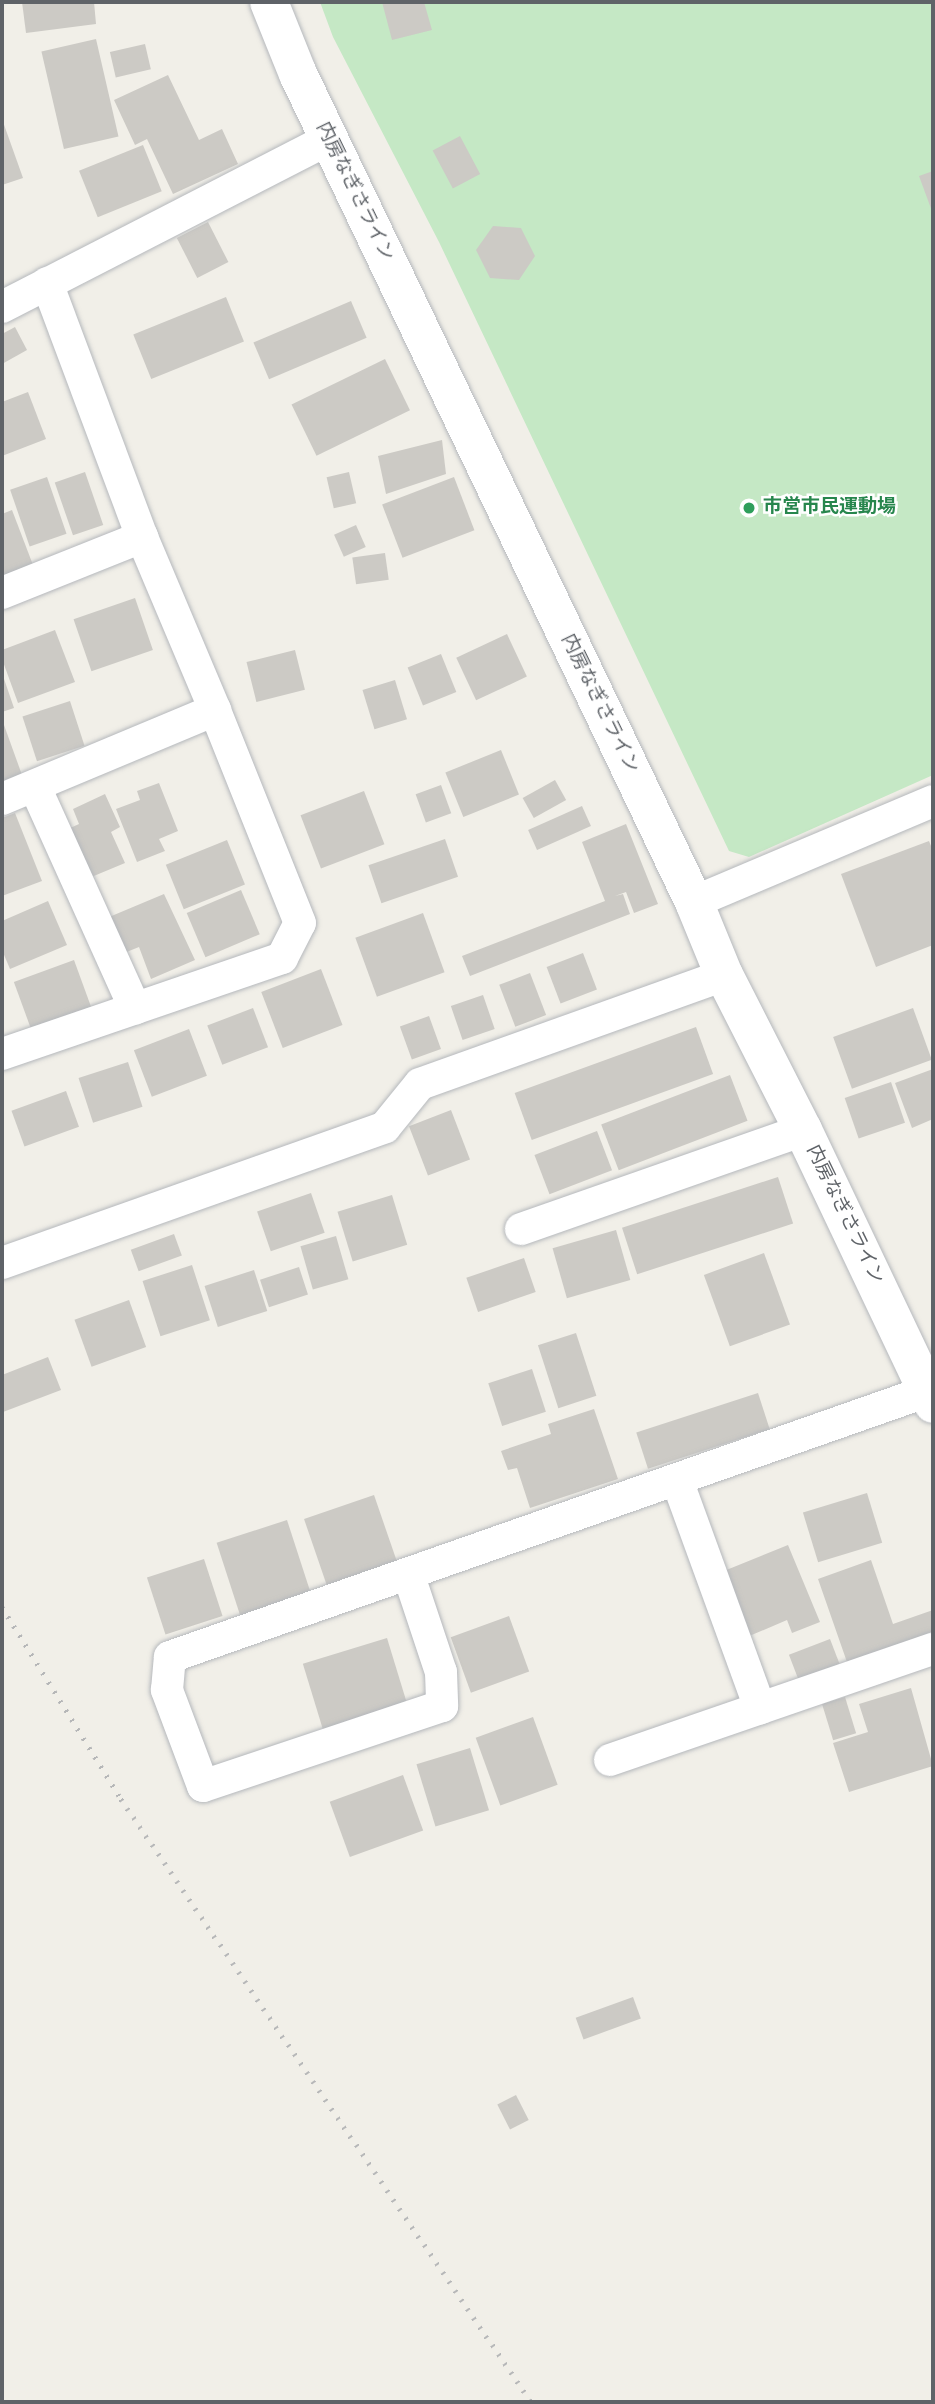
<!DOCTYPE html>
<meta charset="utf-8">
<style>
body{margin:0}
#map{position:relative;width:935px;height:2404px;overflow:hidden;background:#f1efe8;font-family:Overpass,"Noto Sans JP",sans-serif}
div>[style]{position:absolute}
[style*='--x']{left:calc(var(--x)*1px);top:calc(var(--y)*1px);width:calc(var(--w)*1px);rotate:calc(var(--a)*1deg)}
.green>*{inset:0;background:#c5e8c5}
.building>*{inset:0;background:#cccac5;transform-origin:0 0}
.roads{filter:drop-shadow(0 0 2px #b5b8bc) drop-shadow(0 0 2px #b5b8bc)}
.minor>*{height:32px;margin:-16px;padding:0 16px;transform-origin:16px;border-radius:16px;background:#fff}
.tertiary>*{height:38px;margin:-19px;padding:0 19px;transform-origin:19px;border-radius:19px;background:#fff}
.rail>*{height:5px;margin-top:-2.5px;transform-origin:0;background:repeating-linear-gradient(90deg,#b6b7b8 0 2px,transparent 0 11px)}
.dots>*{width:19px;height:19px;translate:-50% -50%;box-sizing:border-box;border:4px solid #fff;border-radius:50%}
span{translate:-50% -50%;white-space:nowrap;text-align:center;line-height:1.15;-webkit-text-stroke:5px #fff;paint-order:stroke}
.street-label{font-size:19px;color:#5f6368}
.leisure-label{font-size:19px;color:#27864d;font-weight:700}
.left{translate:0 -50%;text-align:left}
.frame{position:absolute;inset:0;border:4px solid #5f6368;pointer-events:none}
</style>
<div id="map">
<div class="green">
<i style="clip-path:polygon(320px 2px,933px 2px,933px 775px,749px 857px,729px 851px,439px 242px,333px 37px)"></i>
</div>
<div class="building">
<i style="clip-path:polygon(22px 2px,94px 2px,96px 24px,26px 33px)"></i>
<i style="clip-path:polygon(382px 2px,424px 2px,432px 30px,392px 40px)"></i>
<i style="left:96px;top:39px;width:100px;height:56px;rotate:77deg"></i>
<i style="left:145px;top:44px;width:26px;height:36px;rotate:77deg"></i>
<i style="clip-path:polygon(168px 75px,199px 140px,222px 129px,238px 164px,173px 194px,147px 139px,135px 145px,114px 100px)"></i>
<i style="clip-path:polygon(2px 119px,23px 178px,2px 185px)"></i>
<i style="left:460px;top:136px;width:43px;height:31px;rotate:62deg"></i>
<i style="left:143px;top:145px;width:50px;height:69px;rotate:68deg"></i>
<i style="clip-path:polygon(933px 171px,933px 214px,919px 176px)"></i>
<i style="left:208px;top:222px;width:45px;height:35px;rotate:63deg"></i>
<i style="clip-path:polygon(493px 226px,521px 228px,535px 256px,519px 280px,490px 278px,476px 250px)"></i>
<i style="left:226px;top:297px;width:48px;height:100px;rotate:68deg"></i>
<i style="left:351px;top:301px;width:40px;height:106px;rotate:67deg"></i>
<i style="clip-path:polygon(15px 327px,27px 350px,2px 364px,2px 334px)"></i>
<i style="left:385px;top:359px;width:57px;height:104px;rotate:64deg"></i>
<i style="clip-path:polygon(28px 392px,46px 439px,2px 456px,2px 402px)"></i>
<i style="clip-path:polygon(442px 440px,446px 474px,386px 494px,378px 456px)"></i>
<i style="left:85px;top:472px;width:56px;height:32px;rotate:71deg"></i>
<i style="left:349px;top:472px;width:32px;height:23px;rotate:77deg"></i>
<i style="left:47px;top:477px;width:60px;height:39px;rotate:71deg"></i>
<i style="left:454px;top:477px;width:57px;height:77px;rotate:69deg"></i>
<i style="clip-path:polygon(12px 510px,33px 565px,2px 577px,2px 514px)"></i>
<i style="left:356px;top:525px;width:24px;height:24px;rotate:66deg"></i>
<i style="left:385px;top:553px;width:27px;height:33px;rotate:82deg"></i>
<i style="left:135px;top:598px;width:55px;height:65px;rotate:71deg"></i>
<i style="clip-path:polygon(55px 630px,75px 682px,18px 703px,2px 659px,2px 650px)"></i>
<i style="left:507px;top:634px;width:47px;height:56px;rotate:65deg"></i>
<i style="left:295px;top:650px;width:41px;height:50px;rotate:76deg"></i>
<i style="left:441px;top:654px;width:41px;height:36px;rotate:68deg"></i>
<i style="clip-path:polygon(2px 673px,14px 708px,2px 712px)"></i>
<i style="left:395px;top:680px;width:41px;height:34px;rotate:73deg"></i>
<i style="left:70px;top:701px;width:47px;height:50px;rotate:72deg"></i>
<i style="clip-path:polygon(4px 725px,22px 775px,2px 782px,2px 726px)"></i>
<i style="left:501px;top:750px;width:48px;height:60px;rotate:68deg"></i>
<i style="left:555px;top:780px;width:23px;height:37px;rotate:61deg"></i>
<i style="clip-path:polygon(159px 783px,178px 831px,159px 839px,165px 851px,137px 862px,116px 809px,140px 800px,137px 791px)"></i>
<i style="left:441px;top:785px;width:30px;height:27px;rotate:70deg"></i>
<i style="left:364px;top:791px;width:57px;height:68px;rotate:69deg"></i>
<i style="clip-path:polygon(105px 794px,120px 827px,111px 832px,125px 863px,89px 878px,68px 829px,79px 824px,73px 809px)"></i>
<i style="left:582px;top:806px;width:22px;height:59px;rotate:66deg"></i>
<i style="clip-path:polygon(15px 813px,42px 881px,2px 896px,2px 818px)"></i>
<i style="clip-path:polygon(626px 824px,658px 904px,634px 913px,626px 892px,615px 896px,623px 894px,630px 914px,470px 976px,462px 956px,605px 901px,582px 842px)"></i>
<i style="left:445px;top:839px;width:40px;height:81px;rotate:71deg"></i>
<i style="left:227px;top:840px;width:48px;height:66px;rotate:68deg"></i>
<i style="clip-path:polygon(929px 841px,933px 851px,933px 945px,876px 967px,841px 874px)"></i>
<i style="left:241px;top:890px;width:48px;height:59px;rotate:67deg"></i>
<i style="clip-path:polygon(164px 894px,195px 960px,151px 979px,139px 947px,119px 955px,102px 920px)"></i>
<i style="clip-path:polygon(48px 901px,67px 945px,10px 969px,2px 950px,2px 921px)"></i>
<i style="left:423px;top:913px;width:63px;height:72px;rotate:70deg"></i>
<i style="left:583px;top:953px;width:39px;height:39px;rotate:69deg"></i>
<i style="left:74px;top:960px;width:53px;height:64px;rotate:70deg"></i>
<i style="left:321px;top:969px;width:60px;height:64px;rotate:69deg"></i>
<i style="left:530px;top:973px;width:45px;height:33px;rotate:69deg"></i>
<i style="left:483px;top:995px;width:36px;height:34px;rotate:71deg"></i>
<i style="left:253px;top:1008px;width:42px;height:49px;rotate:69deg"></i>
<i style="left:913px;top:1008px;width:55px;height:85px;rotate:70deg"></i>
<i style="left:429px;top:1016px;width:35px;height:31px;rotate:70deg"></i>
<i style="left:696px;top:1027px;width:50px;height:193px;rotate:70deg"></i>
<i style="left:189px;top:1029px;width:50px;height:59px;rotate:69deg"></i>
<i style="left:128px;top:1062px;width:47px;height:52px;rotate:72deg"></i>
<i style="clip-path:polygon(933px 1069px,933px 1119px,912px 1128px,895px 1083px)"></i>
<i style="left:730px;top:1075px;width:49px;height:138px;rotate:69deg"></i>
<i style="left:891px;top:1082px;width:43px;height:49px;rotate:71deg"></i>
<i style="left:66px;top:1091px;width:38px;height:58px;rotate:70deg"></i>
<i style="left:451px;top:1110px;width:53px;height:45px;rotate:69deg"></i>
<i style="left:597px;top:1131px;width:42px;height:67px;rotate:69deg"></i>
<i style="left:778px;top:1177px;width:49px;height:164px;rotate:72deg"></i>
<i style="left:311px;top:1193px;width:42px;height:57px;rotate:71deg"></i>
<i style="left:392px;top:1195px;width:52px;height:57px;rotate:73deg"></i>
<i style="left:616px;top:1230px;width:52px;height:66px;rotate:74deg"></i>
<i style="left:174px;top:1234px;width:23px;height:46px;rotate:70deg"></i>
<i style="left:336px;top:1236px;width:45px;height:37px;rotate:74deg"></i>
<i style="left:764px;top:1253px;width:76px;height:64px;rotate:70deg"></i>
<i style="left:524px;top:1258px;width:36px;height:61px;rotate:71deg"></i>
<i style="left:192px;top:1265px;width:58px;height:52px;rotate:72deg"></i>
<i style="left:299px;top:1267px;width:29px;height:41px;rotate:72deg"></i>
<i style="left:254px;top:1270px;width:43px;height:52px;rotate:72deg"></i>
<i style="left:129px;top:1300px;width:50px;height:58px;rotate:70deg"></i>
<i style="left:576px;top:1333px;width:66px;height:40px;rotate:72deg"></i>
<i style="clip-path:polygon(48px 1357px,61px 1390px,3px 1412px,2px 1375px)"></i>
<i style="left:532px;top:1369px;width:45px;height:46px;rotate:72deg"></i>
<i style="left:758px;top:1393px;width:38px;height:128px;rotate:72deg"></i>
<i style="clip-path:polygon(594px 1409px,618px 1479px,530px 1508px,517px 1468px,508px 1470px,501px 1451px,551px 1434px,548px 1424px)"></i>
<i style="left:867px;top:1493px;width:52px;height:67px;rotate:73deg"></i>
<i style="left:374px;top:1495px;width:77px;height:74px;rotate:71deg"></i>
<i style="left:287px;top:1520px;width:81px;height:74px;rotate:72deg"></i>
<i style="clip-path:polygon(788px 1545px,820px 1622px,792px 1633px,787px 1620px,747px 1637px,719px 1573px)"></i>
<i style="left:204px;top:1559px;width:60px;height:60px;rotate:72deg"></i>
<i style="clip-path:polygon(871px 1560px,893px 1624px,933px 1610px,933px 1635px,848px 1665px,818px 1579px)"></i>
<i style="left:509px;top:1616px;width:59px;height:62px;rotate:70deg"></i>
<i style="left:387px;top:1638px;width:69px;height:88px;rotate:73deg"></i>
<i style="left:830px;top:1639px;width:34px;height:44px;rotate:69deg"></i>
<i style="clip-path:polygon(911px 1688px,933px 1766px,849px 1792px,833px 1743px,868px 1732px,859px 1704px)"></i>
<i style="left:845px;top:1697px;width:38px;height:24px;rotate:73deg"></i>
<i style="left:533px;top:1717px;width:72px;height:61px;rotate:70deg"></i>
<i style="left:470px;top:1748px;width:65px;height:56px;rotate:73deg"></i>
<i style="left:403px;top:1775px;width:59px;height:78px;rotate:70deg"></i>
<i style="left:633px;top:1997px;width:23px;height:61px;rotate:70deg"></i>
<i style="left:516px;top:2095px;width:28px;height:21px;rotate:63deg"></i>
</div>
<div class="roads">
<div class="minor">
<i style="--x:2;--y:307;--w:368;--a:-27.2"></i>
<i style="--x:2;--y:593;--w:151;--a:-21.8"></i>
<i style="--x:35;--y:787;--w:243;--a:65.7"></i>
<i style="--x:2;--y:799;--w:231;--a:-22.7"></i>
<i style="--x:694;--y:902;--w:259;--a:-22.9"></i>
<i style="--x:2;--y:1054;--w:296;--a:-18.9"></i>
<i style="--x:282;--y:958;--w:39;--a:-63"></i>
<i style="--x:300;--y:923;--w:229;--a:-111.8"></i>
<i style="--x:215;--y:710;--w:188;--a:-112.9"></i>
<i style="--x:142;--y:537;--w:271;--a:-110.5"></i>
<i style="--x:521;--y:1229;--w:299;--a:-19.3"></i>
<i style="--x:2;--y:1263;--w:406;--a:-19.5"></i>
<i style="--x:385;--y:1127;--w:55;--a:-50.9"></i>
<i style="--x:420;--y:1084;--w:323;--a:-19.7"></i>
<i style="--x:677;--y:1480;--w:243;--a:70"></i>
<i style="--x:409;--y:1576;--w:101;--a:71.6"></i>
<i style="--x:441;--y:1672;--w:34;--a:88"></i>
<i style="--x:442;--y:1706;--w:252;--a:161.5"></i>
<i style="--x:203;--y:1786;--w:103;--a:-110.6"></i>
<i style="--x:167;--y:1690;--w:33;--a:-85"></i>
<i style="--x:170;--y:1657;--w:803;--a:-19.34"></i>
<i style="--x:610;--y:1760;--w:342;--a:-19"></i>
</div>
<div class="tertiary">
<i style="--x:269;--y:2;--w:78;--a:68.1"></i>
<i style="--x:298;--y:74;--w:918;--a:64.44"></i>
<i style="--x:694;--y:902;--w:79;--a:67.7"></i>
<i style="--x:724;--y:975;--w:174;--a:63"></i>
<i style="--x:803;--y:1130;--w:303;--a:64.6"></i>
</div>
</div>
<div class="rail">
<i style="--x:2;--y:1607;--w:226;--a:58.2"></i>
<i style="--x:121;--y:1799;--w:729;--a:55.79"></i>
</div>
<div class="dots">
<i style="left:749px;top:508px;background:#2e9e5b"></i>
</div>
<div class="street-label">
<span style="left:354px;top:192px;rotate:64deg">内房なぎさライン</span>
<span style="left:599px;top:704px;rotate:64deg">内房なぎさライン</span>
<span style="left:844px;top:1215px;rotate:64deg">内房なぎさライン</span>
</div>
<div class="leisure-label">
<span class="left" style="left:763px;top:508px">市営市民運動場</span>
</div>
<div class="frame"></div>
</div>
